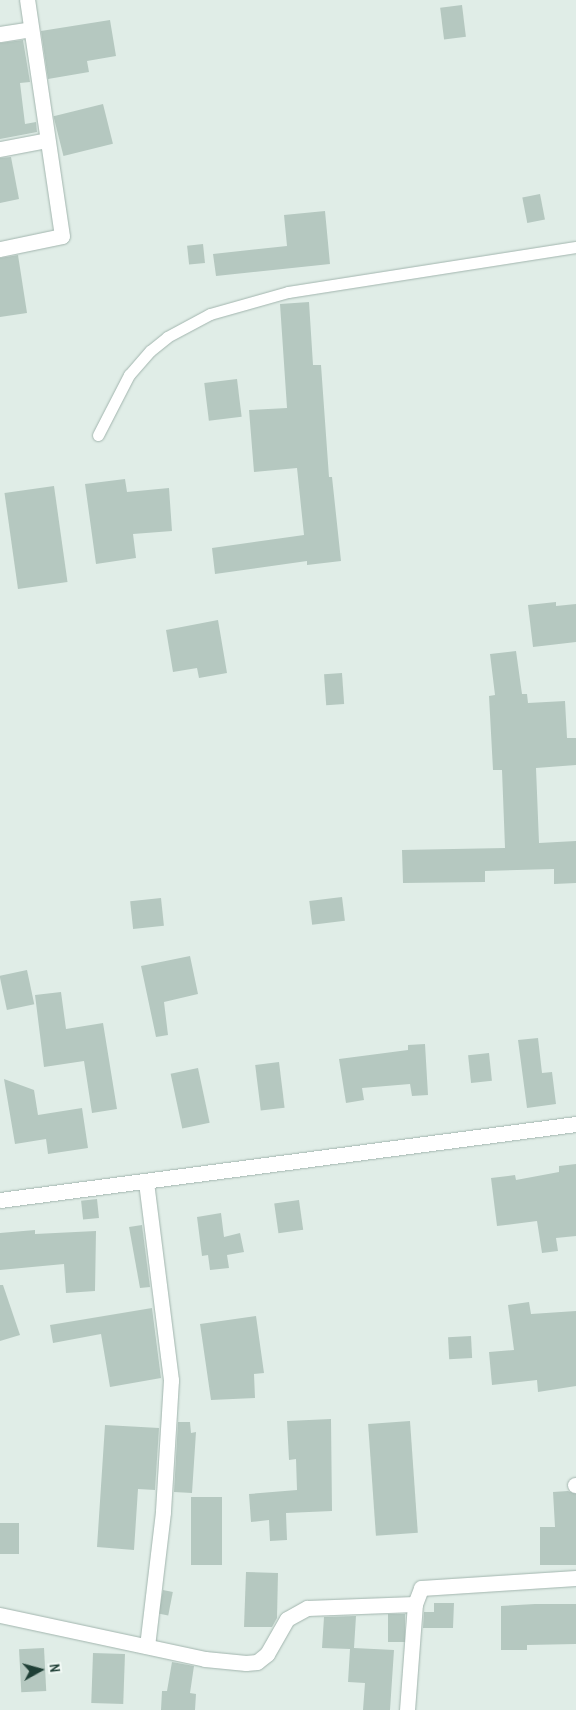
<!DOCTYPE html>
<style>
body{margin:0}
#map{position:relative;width:576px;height:1710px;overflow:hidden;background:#e0ede7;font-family:"Archivo Narrow",sans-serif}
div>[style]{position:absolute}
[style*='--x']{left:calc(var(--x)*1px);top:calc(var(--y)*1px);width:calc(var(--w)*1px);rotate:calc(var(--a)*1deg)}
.building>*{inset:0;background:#b5c8c0;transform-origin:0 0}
.roads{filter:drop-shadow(0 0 1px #a2b5ae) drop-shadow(0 0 1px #a2b5ae)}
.service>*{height:11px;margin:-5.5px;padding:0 5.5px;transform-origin:5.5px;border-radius:5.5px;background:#fff}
.minor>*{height:15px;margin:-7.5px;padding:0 7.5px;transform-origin:7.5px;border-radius:7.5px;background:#fff}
span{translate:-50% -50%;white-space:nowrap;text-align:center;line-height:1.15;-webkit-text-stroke:4px #f1f9f5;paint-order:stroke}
.north{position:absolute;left:15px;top:1645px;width:50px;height:50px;-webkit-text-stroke:4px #f1f9f5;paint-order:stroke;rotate:83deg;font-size:14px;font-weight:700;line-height:20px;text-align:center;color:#1f3f36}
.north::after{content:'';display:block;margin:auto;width:18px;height:22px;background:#1f3f36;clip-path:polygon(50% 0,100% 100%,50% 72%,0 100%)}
</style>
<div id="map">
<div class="building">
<i style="left:462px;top:5px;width:32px;height:22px;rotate:83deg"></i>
<i style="clip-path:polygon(110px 20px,116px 56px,87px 61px,89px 72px,48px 79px,41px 31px)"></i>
<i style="clip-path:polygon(23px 40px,30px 82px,20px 83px,25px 124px,36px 122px,37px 132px,0 139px,0 43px)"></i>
<i style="left:103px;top:104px;width:41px;height:51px;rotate:76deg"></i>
<i style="clip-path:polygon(11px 157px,19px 199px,0 203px,0 158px)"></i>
<i style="left:540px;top:194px;width:26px;height:18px;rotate:79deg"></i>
<i style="clip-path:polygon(325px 211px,330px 264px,216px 276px,213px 254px,287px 246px,284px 215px)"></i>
<i style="left:203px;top:244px;width:19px;height:16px;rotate:84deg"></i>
<i style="clip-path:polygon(18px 255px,27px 313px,0 317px,0 258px)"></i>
<i style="clip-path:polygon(309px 302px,313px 365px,321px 365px,329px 477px,332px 477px,341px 561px,307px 565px,307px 561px,215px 574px,212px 548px,304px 535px,297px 468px,254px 472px,249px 410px,287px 408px,280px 304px)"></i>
<i style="left:237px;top:379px;width:38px;height:33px;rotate:83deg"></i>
<i style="clip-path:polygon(125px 479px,127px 492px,169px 488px,172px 531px,133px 534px,136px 558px,96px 564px,85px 484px)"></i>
<i style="left:54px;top:486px;width:97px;height:50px;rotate:82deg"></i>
<i style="clip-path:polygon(556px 602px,556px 606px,576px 604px,576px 642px,533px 647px,528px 605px)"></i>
<i style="clip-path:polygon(218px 620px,227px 673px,199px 678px,197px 668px,173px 672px,166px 630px)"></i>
<i style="clip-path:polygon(516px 651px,522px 694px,527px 694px,528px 703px,565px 701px,567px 738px,576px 738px,576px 765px,536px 768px,539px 843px,576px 841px,576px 883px,554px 884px,554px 869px,485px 871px,485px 882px,403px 883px,402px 850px,505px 848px,502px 770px,493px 770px,489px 696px,495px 695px,490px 654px)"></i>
<i style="left:342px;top:673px;width:31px;height:18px;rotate:86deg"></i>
<i style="left:342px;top:897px;width:24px;height:33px;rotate:83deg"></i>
<i style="left:161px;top:898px;width:28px;height:31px;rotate:84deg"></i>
<i style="clip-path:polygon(190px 956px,198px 994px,164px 1002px,168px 1035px,156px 1037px,141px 966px)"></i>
<i style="left:27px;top:970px;width:35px;height:28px;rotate:78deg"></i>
<i style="clip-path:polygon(61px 992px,66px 1029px,103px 1023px,117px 1109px,92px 1113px,84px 1061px,44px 1067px,35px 995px)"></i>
<i style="clip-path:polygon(538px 1038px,542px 1073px,552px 1072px,556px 1104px,527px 1108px,518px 1040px)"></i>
<i style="clip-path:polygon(425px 1044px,428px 1095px,412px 1096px,410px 1084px,362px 1088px,364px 1100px,346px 1103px,339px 1059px,408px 1050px,408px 1045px)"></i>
<i style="left:489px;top:1053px;width:28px;height:21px;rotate:84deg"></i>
<i style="left:279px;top:1062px;width:46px;height:24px;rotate:83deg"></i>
<i style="left:198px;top:1068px;width:56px;height:28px;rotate:78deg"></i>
<i style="clip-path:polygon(4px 1079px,34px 1090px,38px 1115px,82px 1108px,88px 1148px,48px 1154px,46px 1139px,15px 1144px)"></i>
<i style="clip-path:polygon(576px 1164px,576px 1236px,556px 1238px,558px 1251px,542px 1253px,537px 1221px,497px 1226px,491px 1178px,515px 1175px,516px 1180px,559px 1172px,559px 1166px)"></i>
<i style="left:97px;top:1199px;width:19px;height:16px;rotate:84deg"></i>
<i style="left:299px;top:1200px;width:30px;height:25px;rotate:82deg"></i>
<i style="clip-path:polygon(221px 1213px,224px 1237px,240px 1233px,244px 1252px,227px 1255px,229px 1268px,210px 1270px,208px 1255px,202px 1256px,197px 1217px)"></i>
<i style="clip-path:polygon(142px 1225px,150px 1287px,140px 1288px,129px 1227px)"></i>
<i style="clip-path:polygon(35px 1230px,35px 1234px,96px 1231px,95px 1291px,66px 1293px,64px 1264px,0 1270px,0 1233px)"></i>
<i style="clip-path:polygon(0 1285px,3px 1285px,20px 1335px,0 1341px)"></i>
<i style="clip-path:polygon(529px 1302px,531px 1314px,576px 1311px,576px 1386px,538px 1392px,537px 1380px,492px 1385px,489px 1352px,514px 1350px,508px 1305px)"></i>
<i style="clip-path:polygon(152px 1308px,161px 1378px,110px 1387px,101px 1334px,53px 1343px,50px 1325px)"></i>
<i style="clip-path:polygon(256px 1316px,264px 1373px,254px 1374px,255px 1398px,211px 1400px,200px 1324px)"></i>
<i style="left:471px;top:1336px;width:22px;height:23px;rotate:87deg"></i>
<i style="clip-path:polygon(331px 1419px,332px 1511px,286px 1513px,287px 1540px,270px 1541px,269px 1520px,251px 1522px,249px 1494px,297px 1490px,296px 1459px,289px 1460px,287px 1421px)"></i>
<i style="left:410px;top:1421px;width:112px;height:42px;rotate:86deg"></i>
<i style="clip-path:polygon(178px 1422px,190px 1422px,191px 1433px,196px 1432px,192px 1493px,174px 1492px)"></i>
<i style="clip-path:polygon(105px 1425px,159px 1428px,155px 1490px,138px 1489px,134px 1550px,97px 1547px)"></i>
<i style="clip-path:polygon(568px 1491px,576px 1494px,576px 1565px,540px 1565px,540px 1527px,555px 1527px,553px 1492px)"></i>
<i style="left:191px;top:1497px;width:31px;height:68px"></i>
<i style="left:0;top:1523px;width:19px;height:31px"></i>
<i style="clip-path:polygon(246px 1572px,278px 1573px,277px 1618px,272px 1627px,244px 1627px)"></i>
<i style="left:163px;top:1590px;width:10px;height:24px;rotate:11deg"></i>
<i style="clip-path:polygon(434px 1603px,454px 1603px,453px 1628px,423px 1628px,424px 1612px,434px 1612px)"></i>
<i style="clip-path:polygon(535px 1604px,576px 1604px,576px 1644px,527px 1645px,527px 1650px,501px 1650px,501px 1606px)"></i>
<i style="left:388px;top:1614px;width:17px;height:28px"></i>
<i style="clip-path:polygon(356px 1616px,354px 1648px,394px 1650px,390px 1710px,363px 1710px,365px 1683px,348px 1682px,350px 1649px,322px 1648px,324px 1617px)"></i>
<i style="left:44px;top:1648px;width:43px;height:25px;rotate:87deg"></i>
<i style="left:93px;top:1653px;width:32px;height:50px;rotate:2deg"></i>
<i style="clip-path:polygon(172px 1662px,194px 1666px,190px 1693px,196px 1694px,195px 1710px,161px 1710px,162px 1691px,167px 1691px)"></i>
</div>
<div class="roads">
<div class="service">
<i style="--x:98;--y:435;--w:68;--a:-62.7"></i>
<i style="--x:129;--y:375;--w:32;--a:-49"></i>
<i style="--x:150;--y:351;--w:22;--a:-39"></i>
<i style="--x:167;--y:337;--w:49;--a:-28.1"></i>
<i style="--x:210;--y:314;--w:81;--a:-15.8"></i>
<i style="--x:288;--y:292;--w:291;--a:-8.9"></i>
</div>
<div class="minor">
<i style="--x:0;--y:34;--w:30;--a:-9"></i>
<i style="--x:0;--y:149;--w:48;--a:-10.8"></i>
<i style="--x:0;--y:249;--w:63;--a:-11.8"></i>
<i style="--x:62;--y:236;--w:239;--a:-98.4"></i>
<i style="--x:146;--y:1182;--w:200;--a:82.8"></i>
<i style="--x:171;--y:1380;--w:132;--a:93.5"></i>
<i style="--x:163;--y:1512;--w:135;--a:96.8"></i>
<i style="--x:0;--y:1200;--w:581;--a:-7.52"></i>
<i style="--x:575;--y:1485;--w:1;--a:0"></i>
<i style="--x:0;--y:1615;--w:210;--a:12.1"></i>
<i style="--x:205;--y:1659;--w:41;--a:5.6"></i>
<i style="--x:246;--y:1663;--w:11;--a:-5"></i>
<i style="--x:257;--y:1662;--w:13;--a:-39"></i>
<i style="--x:267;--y:1654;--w:40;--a:-60.3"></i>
<i style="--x:287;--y:1619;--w:23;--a:-29"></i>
<i style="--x:307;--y:1608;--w:108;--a:-2.1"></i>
<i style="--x:407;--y:1710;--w:106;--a:-85.7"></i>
<i style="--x:415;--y:1604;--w:17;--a:-69"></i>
<i style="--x:421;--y:1588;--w:155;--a:-3.7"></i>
</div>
</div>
<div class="north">N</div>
</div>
